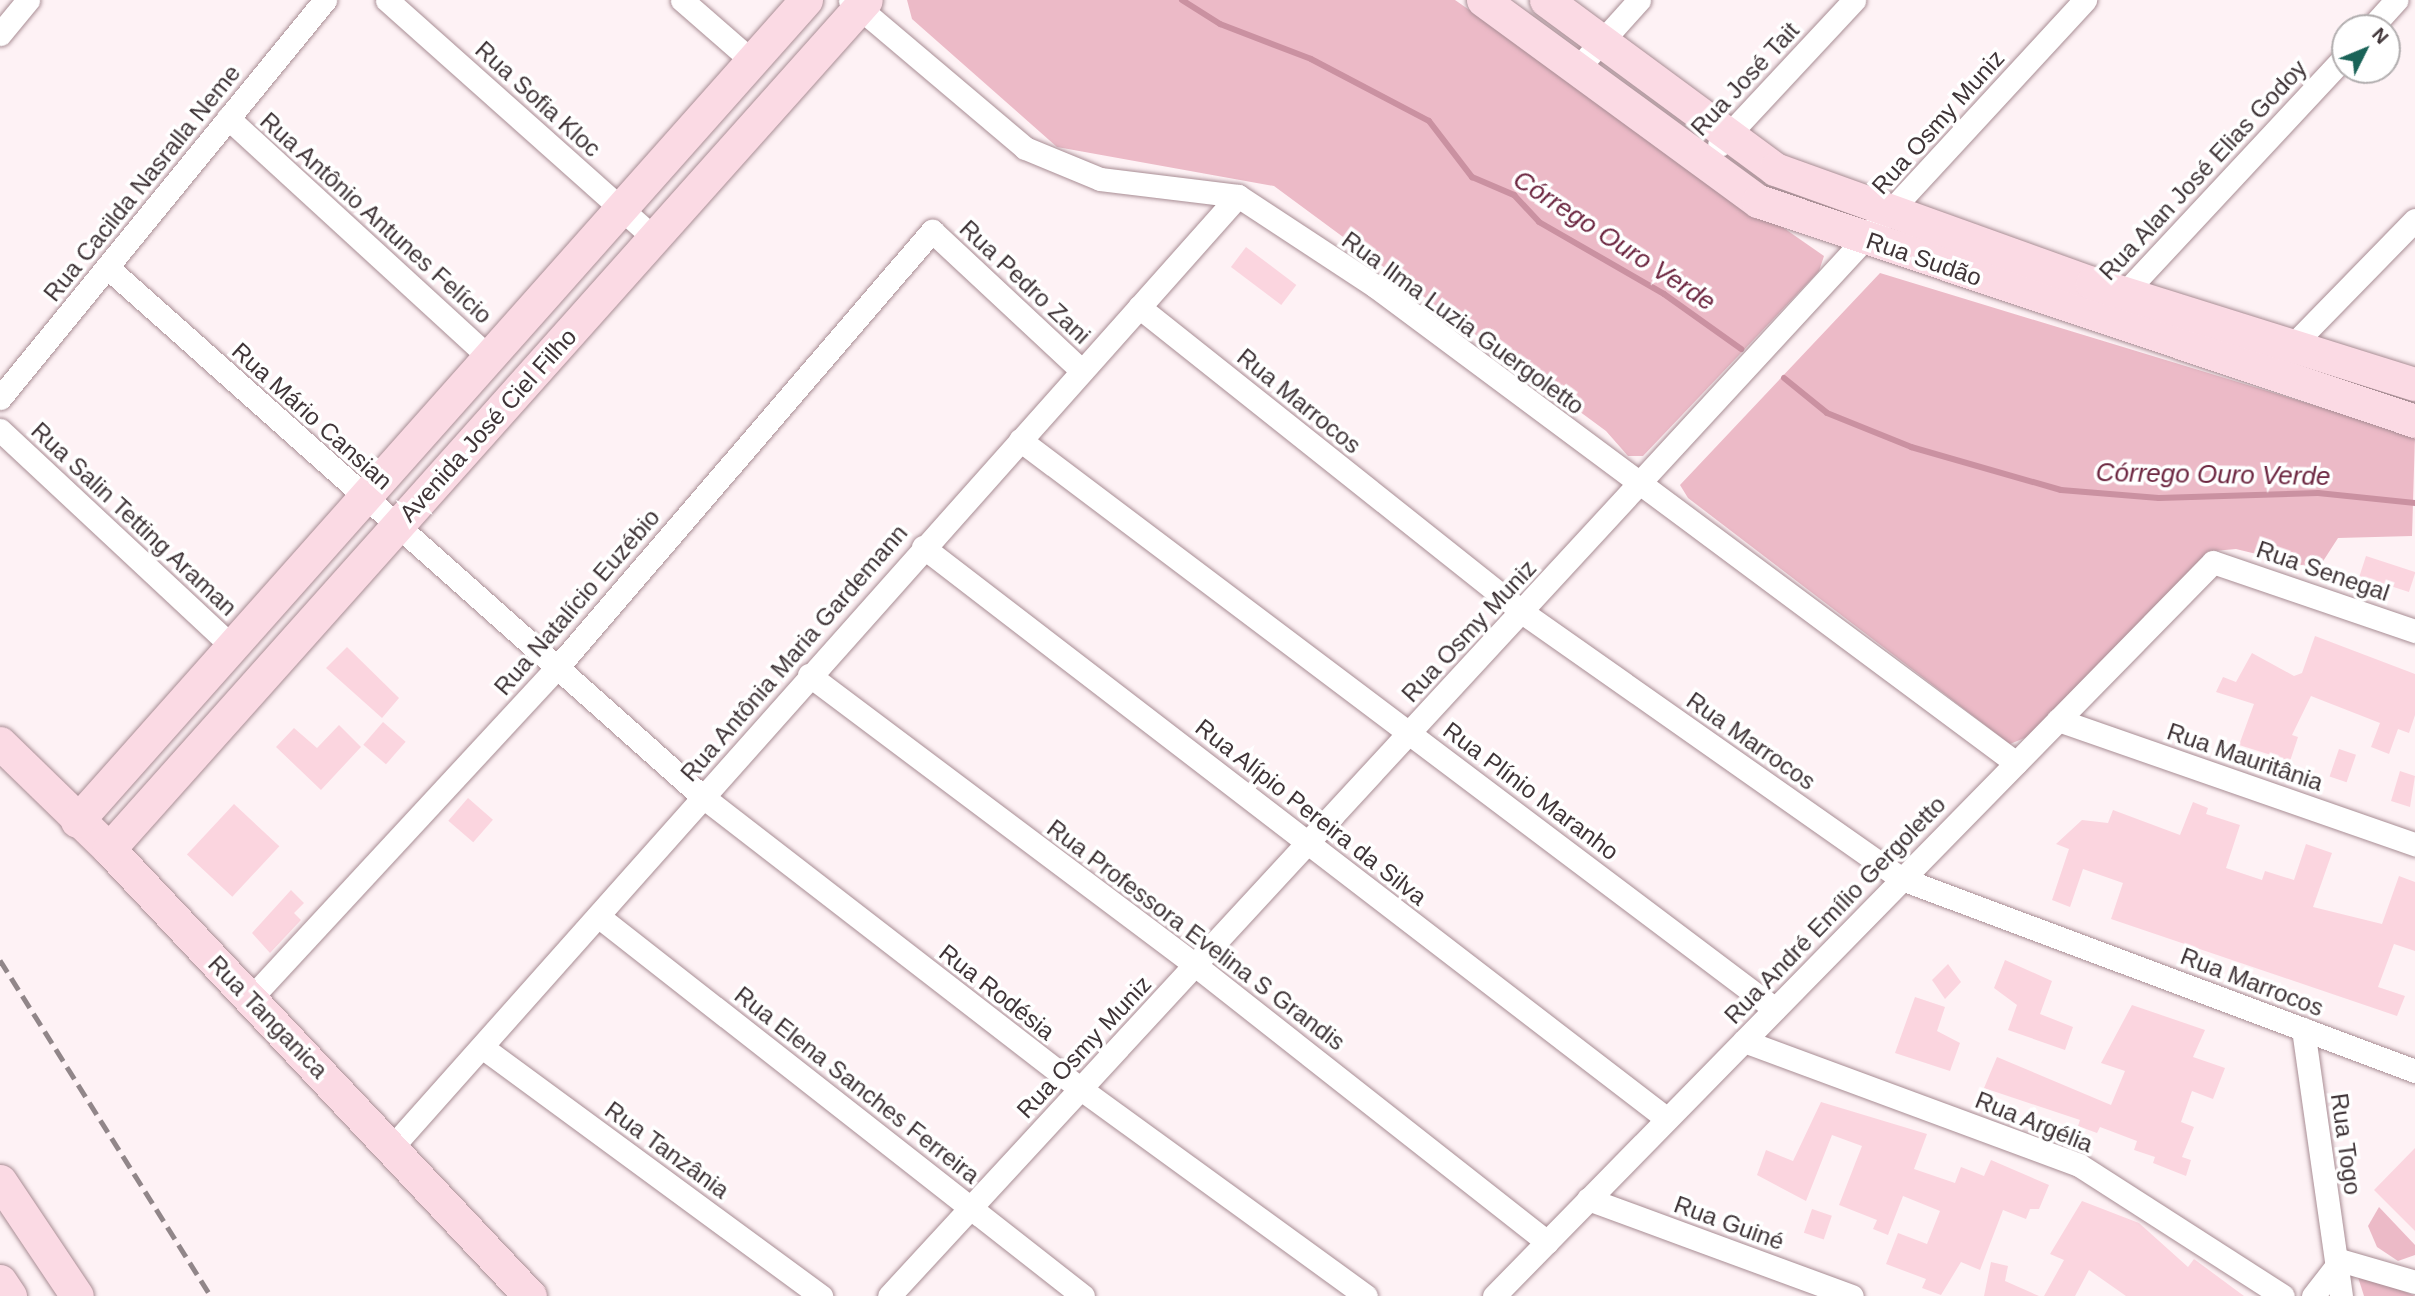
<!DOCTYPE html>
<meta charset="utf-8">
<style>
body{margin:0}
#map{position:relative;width:2415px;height:1296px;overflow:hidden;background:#fef2f5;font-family:Arial,sans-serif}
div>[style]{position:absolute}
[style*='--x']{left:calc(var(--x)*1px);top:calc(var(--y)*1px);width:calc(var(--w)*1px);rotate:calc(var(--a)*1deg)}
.green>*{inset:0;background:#ecbac7}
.stream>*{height:6px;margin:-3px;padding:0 3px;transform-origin:3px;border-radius:3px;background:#ca91a1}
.building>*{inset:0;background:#fbd5df;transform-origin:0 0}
.roads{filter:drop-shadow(0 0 2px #a88d94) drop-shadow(0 0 2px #a88d94)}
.street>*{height:23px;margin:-11.5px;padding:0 11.5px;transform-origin:11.5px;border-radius:11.5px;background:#fff}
.secondary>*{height:33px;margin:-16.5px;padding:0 16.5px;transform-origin:16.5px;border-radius:16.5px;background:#fbdae4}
.rail>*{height:5px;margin-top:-2.5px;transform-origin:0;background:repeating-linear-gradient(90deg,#918689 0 14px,transparent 0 21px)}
span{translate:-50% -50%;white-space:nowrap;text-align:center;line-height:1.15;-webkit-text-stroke:7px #fff;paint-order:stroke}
.street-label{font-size:24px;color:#3f3437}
.water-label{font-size:26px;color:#6c2640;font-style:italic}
.north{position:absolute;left:2331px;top:14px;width:70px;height:70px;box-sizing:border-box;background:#fff;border:2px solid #b2aeaf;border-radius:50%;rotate:47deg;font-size:19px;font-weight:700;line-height:28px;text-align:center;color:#3f3437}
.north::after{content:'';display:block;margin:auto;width:24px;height:32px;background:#1a6358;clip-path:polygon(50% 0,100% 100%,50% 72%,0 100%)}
</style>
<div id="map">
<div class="green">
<i style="clip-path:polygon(907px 0,1455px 0,1824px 256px,1819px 271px,1643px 456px,1628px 456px,1606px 431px,1274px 186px,1057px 147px,912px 19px)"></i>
<i style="clip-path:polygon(1880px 273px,2415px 436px,2412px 536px,2338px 538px,2318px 569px,2236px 549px,2214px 551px,2027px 737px,2010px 744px,1688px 498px,1680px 485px)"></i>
<i style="clip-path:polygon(2379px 1207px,2415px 1245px,2415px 1255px,2398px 1261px,2377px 1247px,2368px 1226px)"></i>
<i style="clip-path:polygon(2358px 1277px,2385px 1284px,2415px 1296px,2364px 1296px)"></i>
</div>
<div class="stream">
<i style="--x:1182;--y:0;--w:45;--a:32.3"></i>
<i style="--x:1220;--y:24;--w:97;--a:21"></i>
<i style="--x:1311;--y:59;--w:133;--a:27.7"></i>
<i style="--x:1429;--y:121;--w:71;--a:52.5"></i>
<i style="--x:1472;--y:177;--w:46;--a:23.2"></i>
<i style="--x:1514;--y:195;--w:37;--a:47"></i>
<i style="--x:1539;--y:222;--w:144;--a:29.9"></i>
<i style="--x:1664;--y:294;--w:95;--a:35.5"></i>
<i style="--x:1784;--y:378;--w:55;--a:39.1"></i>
<i style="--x:1827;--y:413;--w:91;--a:22"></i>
<i style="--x:1911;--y:447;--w:156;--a:16"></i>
<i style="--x:2061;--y:490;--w:98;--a:4.7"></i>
<i style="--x:2159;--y:498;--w:159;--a:-1.8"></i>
<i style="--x:2318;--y:493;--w:98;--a:5.9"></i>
</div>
<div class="building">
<i style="left:1246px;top:247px;width:63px;height:25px;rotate:37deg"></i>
<i style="left:2366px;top:556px;width:52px;height:21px;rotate:18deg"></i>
<i style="clip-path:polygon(2315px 636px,2415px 674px,2415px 715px,2409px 733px,2398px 729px,2389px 754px,2371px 747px,2380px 723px,2311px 696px,2292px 735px,2298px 737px,2290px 761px,2239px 745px,2254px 704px,2216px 692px,2223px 677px,2236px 682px,2252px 653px,2294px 676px,2302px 673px)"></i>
<i style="clip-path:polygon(347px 647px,399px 698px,382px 718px,326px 668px)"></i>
<i style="left:383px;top:722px;width:30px;height:30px;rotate:41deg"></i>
<i style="clip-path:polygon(339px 725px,361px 747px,321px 790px,276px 747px,294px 728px,317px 748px)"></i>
<i style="left:2339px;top:749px;width:18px;height:29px;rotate:19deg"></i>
<i style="clip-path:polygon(2400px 771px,2415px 776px,2410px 807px,2391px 801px)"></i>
<i style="left:468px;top:798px;width:33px;height:30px;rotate:41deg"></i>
<i style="clip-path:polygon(2193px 802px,2208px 808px,2206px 814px,2240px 825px,2226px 868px,2262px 880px,2265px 871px,2294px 880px,2306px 844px,2332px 853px,2313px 907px,2382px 924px,2399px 876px,2415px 882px,2415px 951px,2394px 944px,2378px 987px,2405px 996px,2397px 1016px,2111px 919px,2123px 883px,2083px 869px,2070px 907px,2052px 900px,2069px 849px,2056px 844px,2082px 820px,2108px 823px,2113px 810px,2180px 835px)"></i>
<i style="left:234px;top:804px;width:62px;height:69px;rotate:43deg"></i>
<i style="clip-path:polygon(291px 890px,304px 903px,294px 913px,301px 920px,270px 953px,252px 933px)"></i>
<i style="clip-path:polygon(2005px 960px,2052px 981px,2040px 1014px,2073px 1027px,2065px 1050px,2008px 1030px,2017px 1005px,1994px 988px)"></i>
<i style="clip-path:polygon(1948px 964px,1961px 982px,1945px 999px,1932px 980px)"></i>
<i style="clip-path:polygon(1915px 997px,1945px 1007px,1937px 1031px,1960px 1043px,1950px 1071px,1895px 1053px)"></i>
<i style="clip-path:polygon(2132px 1005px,2205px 1030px,2193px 1057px,2225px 1068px,2213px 1099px,2192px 1091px,2181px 1122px,2194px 1127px,2182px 1157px,2191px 1160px,2186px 1176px,2153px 1163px,2155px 1157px,2134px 1150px,2137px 1141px,2100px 1127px,2097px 1133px,2078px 1126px,2080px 1120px,1984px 1088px,1997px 1057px,2111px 1105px,2125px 1071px,2101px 1063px)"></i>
<i style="clip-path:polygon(1821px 1102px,1927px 1134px,1914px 1169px,1955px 1183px,1961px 1167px,1984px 1176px,1991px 1160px,2049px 1185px,2039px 1209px,2030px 1209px,2026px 1219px,2003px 1210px,1980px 1270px,1961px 1262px,1941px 1295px,1922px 1288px,1926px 1279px,1886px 1264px,1898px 1233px,1927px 1244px,1940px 1211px,1903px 1196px,1888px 1235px,1873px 1229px,1877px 1220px,1839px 1205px,1862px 1146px,1832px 1135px,1806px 1201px,1757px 1175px,1766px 1150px,1793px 1161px)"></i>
<i style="clip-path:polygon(2415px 1148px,2415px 1231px,2374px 1190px)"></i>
<i style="clip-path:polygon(2082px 1201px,2139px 1223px,2188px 1267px,2194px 1259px,2244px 1296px,2126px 1296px,2089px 1270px,2075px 1296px,2044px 1296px,2064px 1260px,2050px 1254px)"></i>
<i style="left:1812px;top:1209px;width:21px;height:25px;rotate:19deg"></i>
<i style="clip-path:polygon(1991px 1262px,2008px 1266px,2005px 1281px,2039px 1296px,1984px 1296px)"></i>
</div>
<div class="roads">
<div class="street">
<i style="--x:387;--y:0;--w:358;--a:41.7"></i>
<i style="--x:682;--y:0;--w:93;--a:41.1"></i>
<i style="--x:850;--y:0;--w:229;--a:40.2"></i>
<i style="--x:1025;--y:148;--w:81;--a:22.5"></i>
<i style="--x:1100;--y:179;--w:139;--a:7"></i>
<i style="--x:1238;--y:196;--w:164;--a:33.3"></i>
<i style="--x:1375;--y:286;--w:799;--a:36.65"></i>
<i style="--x:2371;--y:28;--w:38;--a:-48"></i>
<i style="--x:0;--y:34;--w:44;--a:-50.5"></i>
<i style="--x:1576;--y:70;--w:94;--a:-48"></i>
<i style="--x:228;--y:118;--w:354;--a:42.5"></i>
<i style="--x:1719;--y:145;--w:198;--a:-47"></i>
<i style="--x:107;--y:267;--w:798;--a:41.65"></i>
<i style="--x:703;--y:797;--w:478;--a:37.7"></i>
<i style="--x:1081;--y:1089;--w:352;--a:36"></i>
<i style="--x:2116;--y:302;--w:336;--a:-47"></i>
<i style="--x:1139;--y:307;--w:490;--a:38.5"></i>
<i style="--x:1522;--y:612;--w:464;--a:35.1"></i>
<i style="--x:1902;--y:879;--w:548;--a:20.52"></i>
<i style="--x:2285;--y:353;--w:186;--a:-45.7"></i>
<i style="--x:0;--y:398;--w:514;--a:-50.77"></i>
<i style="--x:0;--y:430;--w:317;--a:43"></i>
<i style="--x:1020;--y:440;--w:945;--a:37"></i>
<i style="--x:923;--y:547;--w:938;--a:37.55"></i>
<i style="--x:809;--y:675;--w:483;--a:36.9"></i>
<i style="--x:1195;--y:965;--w:448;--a:38.2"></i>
<i style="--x:2058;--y:720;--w:378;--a:19.2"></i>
<i style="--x:598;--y:916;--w:616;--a:38.08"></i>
<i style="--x:250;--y:999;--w:449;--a:-47.2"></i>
<i style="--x:555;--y:670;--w:579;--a:-49.35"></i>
<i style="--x:932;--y:231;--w:205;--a:43"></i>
<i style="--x:2303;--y:1029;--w:270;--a:81.9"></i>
<i style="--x:1744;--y:1041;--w:357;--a:20.3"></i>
<i style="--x:2079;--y:1165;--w:242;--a:32.7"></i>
<i style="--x:482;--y:1047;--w:421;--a:36.3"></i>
<i style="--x:392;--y:1147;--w:1273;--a:-48.34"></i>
<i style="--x:1588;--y:1199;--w:281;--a:20.2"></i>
<i style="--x:2336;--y:1259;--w:82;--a:16.2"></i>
<i style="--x:889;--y:1296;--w:1764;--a:-47.3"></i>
<i style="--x:1494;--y:1296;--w:1027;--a:-45.59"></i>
<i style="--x:2213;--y:562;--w:213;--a:18.9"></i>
<i style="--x:2313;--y:1296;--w:37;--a:-52"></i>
</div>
<div class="secondary">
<i style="--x:1483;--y:0;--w:341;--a:36.2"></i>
<i style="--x:1758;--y:201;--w:693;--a:18.51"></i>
<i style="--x:1546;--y:0;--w:285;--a:36.4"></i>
<i style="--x:1775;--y:169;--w:337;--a:19.8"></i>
<i style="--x:2092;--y:283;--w:338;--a:17.4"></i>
<i style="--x:0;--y:743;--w:152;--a:44.2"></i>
<i style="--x:109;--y:849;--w:614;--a:46.72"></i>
<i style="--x:77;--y:821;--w:1098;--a:-48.4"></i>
<i style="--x:109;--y:849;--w:1137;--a:-48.28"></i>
<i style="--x:0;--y:1181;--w:138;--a:56.2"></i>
<i style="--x:0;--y:1281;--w:18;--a:56"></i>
</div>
</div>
<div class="rail">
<i style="--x:0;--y:960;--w:397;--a:57.9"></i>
</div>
<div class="street-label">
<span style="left:1745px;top:79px;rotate:-47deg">Rua José Tait</span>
<span style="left:538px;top:99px;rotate:42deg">Rua Sofia Kloc</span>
<span style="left:1938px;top:122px;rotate:-48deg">Rua Osmy Muniz</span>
<span style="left:2203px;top:170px;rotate:-47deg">Rua Alan José Elias Godoy</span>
<span style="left:142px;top:183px;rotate:-51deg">Rua Cacilda Nasralla Neme</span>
<span style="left:376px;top:218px;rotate:42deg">Rua Antônio Antunes Felício</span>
<span style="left:1924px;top:259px;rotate:19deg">Rua Sudão</span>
<span style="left:1025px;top:282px;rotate:43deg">Rua Pedro Zani</span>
<span style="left:1463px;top:323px;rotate:36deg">Rua Ilma Luzia Guergoletto</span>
<span style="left:1299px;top:401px;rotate:39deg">Rua Marrocos</span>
<span style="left:312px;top:416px;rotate:42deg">Rua Mário Cansian</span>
<span style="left:488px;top:425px;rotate:-48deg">Avenida José Ciel Filho</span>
<span style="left:134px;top:519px;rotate:43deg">Rua Salin Tetting Araman</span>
<span style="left:2323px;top:571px;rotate:19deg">Rua Senegal</span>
<span style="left:577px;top:602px;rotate:-49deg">Rua Natalício Euzébio</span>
<span style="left:1469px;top:631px;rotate:-47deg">Rua Osmy Muniz</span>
<span style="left:794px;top:653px;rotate:-49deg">Rua Antônia Maria Gardemann</span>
<span style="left:1751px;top:741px;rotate:35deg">Rua Marrocos</span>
<span style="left:2245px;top:757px;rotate:19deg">Rua Mauritânia</span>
<span style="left:1531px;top:791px;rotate:37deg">Rua Plínio Maranho</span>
<span style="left:1311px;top:812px;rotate:38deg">Rua Alípio Pereira da Silva</span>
<span style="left:1835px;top:910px;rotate:-46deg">Rua André Emílio Gergoletto</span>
<span style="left:1196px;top:935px;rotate:37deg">Rua Professora Evelina S Grandis</span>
<span style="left:2252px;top:982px;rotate:21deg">Rua Marrocos</span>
<span style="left:997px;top:992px;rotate:38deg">Rua Rodésia</span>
<span style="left:268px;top:1017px;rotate:46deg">Rua Tanganica</span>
<span style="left:1084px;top:1047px;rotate:-47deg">Rua Osmy Muniz</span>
<span style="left:857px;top:1085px;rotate:38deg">Rua Elena Sanches Ferreira</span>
<span style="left:2034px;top:1122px;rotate:22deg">Rua Argélia</span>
<span style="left:2346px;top:1144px;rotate:82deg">Rua Togo</span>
<span style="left:667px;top:1150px;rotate:36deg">Rua Tanzânia</span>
<span style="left:1729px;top:1223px;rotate:20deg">Rua Guiné</span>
</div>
<div class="water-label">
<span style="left:1614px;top:241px;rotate:33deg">Córrego Ouro Verde</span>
<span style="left:2213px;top:475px;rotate:1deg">Córrego Ouro Verde</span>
</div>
<div class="north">N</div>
</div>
